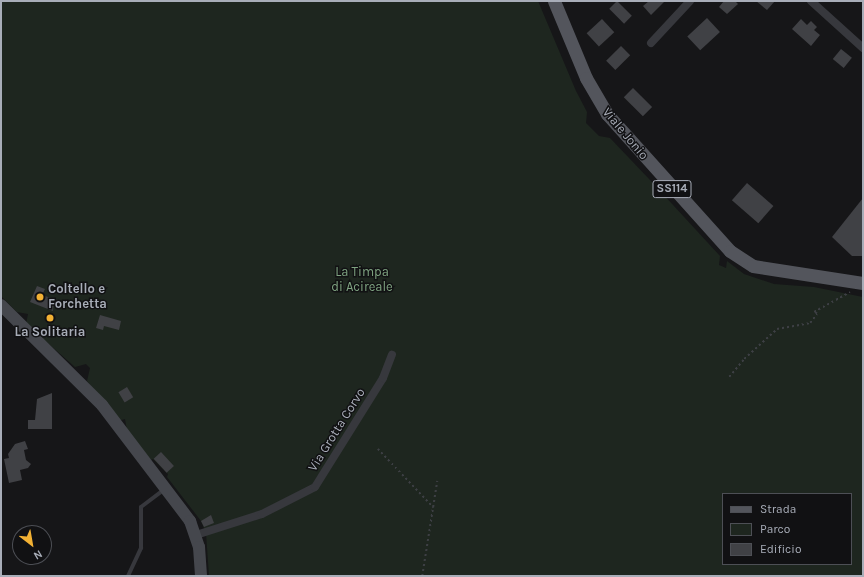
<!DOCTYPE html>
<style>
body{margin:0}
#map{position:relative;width:864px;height:577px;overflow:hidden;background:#161618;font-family:Karla,sans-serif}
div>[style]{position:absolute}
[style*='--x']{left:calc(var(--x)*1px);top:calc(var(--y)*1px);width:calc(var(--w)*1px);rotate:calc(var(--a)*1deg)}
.green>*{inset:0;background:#1e261f}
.building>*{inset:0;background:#404145;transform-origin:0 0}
.path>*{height:1.5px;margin-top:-0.75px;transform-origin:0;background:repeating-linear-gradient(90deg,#3d3f44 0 2px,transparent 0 5px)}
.lane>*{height:4px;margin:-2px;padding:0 2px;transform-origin:2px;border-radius:2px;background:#37383d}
.street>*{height:8px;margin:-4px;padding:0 4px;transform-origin:4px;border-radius:4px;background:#37383d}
.secondary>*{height:12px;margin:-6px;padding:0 6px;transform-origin:6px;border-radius:6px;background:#45474d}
.primary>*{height:13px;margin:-6.5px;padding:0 6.5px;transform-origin:6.5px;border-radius:6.5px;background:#53555c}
.dots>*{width:11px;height:11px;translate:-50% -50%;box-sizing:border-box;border:2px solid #111113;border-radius:50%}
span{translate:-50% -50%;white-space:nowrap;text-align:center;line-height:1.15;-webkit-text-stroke:3px #111113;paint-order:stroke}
.shield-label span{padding:1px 3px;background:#111113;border:1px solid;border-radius:3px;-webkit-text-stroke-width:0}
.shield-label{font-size:12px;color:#a8adb8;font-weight:700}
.street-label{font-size:13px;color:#a8adb8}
.park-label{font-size:13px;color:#7fa381}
.poi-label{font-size:13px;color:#a8adb8;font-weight:700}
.left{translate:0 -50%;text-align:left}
.frame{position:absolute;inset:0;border:2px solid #a8adb8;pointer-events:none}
.legend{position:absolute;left:722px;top:493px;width:130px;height:72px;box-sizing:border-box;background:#111113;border:1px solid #4d4f55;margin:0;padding:5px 7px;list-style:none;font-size:12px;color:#a8adb8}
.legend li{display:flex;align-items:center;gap:8px;height:20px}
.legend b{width:20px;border:1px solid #4d4f55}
.north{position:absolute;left:12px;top:525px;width:40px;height:40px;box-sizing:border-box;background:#111113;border:1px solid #4d4f55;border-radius:50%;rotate:149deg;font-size:11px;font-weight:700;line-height:16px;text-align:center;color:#a8adb8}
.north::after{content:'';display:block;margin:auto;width:14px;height:18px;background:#f2b134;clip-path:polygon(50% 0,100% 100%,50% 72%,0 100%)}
</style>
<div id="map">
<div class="green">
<i style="clip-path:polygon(evenodd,1px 1px,538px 1px,576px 91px,587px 112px,586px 123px,599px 136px,610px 138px,650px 180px,720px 256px,719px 265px,726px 268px,727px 261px,744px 274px,774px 284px,814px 287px,863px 297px,863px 576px,209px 576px,206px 533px,201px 521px,167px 477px,168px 474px,153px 459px,151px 460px,127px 430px,125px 419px,118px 421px,87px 381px,90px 368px,86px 364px,75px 367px,26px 324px,28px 314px,17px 312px,1px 296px,1px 1px,723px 494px,851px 494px,851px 564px,723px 564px,723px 494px)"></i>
</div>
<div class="building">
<i style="left:617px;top:1px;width:21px;height:11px;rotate:45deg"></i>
<i style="clip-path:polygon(649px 1px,665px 1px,651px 15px,643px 6px)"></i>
<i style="clip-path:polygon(724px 1px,735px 1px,738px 4px,727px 14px,719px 7px)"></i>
<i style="clip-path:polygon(756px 1px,775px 1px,767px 10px)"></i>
<i style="left:707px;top:18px;width:19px;height:27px;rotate:47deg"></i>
<i style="left:602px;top:19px;width:18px;height:21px;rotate:47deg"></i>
<i style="clip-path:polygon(801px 19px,807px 25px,811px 21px,817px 27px,814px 30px,820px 35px,811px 46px,792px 29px)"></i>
<i style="left:621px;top:46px;width:13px;height:21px;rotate:45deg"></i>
<i style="left:841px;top:49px;width:14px;height:13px;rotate:39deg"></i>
<i style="left:633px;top:88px;width:27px;height:13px;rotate:45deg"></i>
<i style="left:747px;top:183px;width:35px;height:23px;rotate:41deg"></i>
<i style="clip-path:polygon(863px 198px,863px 256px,852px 256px,832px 237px)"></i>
<i style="clip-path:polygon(37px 286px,45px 289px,42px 295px,54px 299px,53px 311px,30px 302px)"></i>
<i style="clip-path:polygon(100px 315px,121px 321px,119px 330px,104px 326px,103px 330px,96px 328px)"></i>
<i style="left:127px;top:387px;width:12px;height:10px;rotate:59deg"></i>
<i style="clip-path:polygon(52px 393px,52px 429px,28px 429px,28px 420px,35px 420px,37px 399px)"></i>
<i style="clip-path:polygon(25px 441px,28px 449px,24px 450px,26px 460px,31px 464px,28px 468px,20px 470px,22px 480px,9px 483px,4px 459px,9px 458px,8px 454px,15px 444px)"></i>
<i style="left:161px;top:452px;width:19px;height:10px;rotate:47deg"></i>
<i style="clip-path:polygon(211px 515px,214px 523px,204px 527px,201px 521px)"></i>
</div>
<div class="path">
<i style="--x:729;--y:377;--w:23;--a:-50"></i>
<i style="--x:744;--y:359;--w:45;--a:-42.3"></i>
<i style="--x:777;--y:329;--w:34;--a:-10"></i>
<i style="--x:810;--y:323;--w:11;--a:-52"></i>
<i style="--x:817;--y:314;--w:4;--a:-146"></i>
<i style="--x:814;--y:312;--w:41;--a:-29.1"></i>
<i style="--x:378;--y:449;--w:81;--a:46.5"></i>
<i style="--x:422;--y:576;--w:96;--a:-81"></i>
</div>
<div class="lane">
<i style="--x:128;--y:576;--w:31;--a:-65"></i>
<i style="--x:141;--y:548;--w:41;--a:-90"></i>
<i style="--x:141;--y:507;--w:30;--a:-37"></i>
</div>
<div class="street">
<i style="--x:811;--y:1;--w:70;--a:42.1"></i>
<i style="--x:651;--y:43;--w:57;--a:-47.1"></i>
<i style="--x:196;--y:535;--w:69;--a:-17.7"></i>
<i style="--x:262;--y:514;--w:59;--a:-27"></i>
<i style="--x:315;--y:487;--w:128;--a:-58"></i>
<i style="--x:383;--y:378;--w:25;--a:-69"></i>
</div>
<div class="secondary">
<i style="--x:1;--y:305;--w:142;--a:44.7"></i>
<i style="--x:102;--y:405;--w:146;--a:52.8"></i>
<i style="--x:190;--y:521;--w:28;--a:71"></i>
<i style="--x:199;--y:547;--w:29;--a:86"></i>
</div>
<div class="primary">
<i style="--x:554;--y:1;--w:83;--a:67.4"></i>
<i style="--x:586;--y:78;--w:42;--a:59.7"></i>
<i style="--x:607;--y:114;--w:184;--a:48.1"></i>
<i style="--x:730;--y:251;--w:27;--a:33"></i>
<i style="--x:753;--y:266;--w:111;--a:8.8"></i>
</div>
<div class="dots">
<i style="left:40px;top:297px;background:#f2b134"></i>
<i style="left:50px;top:318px;background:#f2b134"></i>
</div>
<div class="shield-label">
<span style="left:672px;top:189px">SS114</span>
</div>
<div class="street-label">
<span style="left:625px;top:134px;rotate:50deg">Viale Jonio</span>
<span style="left:337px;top:430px;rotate:-58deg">Via Grotta Corvo</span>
</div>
<div class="park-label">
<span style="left:362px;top:280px">La Timpa<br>di Acireale</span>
</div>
<div class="poi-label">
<span class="left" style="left:48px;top:297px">Coltello e<br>Forchetta</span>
<span style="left:50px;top:332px">La Solitaria</span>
</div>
<div class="frame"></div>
<ul class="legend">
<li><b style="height:5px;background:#53555c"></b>Strada</li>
<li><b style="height:11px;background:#1e261f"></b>Parco</li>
<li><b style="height:11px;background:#404145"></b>Edificio</li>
</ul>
<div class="north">N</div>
</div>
